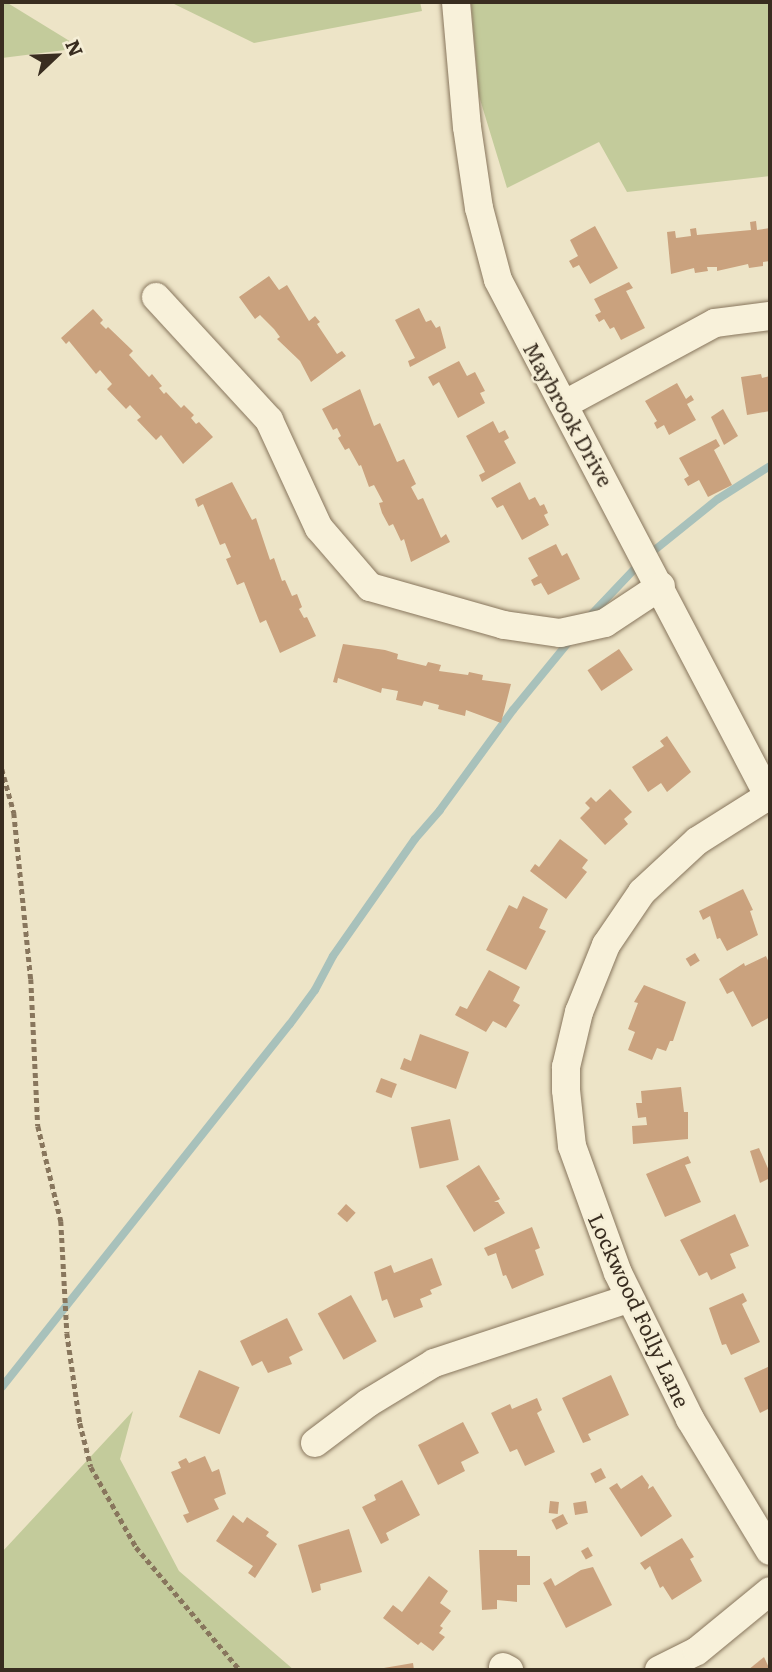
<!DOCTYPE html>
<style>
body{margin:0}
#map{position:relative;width:772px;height:1672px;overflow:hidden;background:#ede4c7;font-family:Literata,serif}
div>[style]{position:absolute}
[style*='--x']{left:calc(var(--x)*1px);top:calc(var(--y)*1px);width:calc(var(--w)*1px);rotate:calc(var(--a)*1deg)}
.green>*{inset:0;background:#c3cb9b}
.stream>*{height:8px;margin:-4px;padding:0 4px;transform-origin:4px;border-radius:4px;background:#a8c1bb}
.building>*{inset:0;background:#caa27e;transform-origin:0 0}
.path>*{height:4.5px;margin-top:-2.25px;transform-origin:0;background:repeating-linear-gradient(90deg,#88765d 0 5px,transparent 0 8.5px)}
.roads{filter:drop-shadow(0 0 2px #88765d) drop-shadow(0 0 2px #88765d)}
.street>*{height:28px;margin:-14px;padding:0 14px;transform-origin:14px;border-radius:14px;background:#f8f1da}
span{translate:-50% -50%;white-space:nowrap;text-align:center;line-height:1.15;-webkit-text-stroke:5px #f5eed6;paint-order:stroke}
.street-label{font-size:21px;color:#392d20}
.frame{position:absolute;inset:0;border:4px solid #392d20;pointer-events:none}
.north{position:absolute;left:21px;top:21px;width:70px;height:70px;-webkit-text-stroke:5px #f5eed6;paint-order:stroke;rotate:67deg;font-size:19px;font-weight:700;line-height:28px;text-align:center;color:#392d20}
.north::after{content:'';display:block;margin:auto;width:24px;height:32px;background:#392d20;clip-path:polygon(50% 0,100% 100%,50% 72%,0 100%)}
</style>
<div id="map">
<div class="green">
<i style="clip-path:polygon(2px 2px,6px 2px,81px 48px,2px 58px)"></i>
<i style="clip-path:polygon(170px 2px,420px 2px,422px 11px,254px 43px)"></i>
<i style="clip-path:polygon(471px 2px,770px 2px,770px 176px,627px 192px,599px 142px,507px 188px,479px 96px)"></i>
<i style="clip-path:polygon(133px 1411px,120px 1459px,179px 1571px,294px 1670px,2px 1670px,2px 1552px)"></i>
</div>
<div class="stream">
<i style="--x:589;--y:617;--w:83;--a:-46.5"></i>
<i style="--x:646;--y:557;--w:92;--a:-38.9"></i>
<i style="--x:718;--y:499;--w:62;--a:-32.4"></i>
<i style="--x:2;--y:1387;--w:463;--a:-51.6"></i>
<i style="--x:290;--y:1024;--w:42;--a:-53.7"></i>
<i style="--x:315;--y:990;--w:38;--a:-62"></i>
<i style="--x:333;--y:956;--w:143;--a:-55"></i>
<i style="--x:415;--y:839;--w:38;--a:-49"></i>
<i style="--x:440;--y:810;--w:124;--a:-53.9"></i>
<i style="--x:513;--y:710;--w:93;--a:-50.7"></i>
</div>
<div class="building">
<i style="clip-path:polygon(756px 221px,757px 230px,770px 228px,770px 261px,763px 262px,763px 266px,749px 268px,748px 264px,717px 271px,717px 267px,707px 267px,708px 271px,695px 273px,694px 268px,671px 274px,667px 232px,675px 231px,676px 238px,691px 236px,690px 229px,696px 228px,697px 235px,751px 230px,750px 222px)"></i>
<i style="clip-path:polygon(595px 226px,618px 268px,590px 284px,579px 265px,573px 268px,569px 261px,578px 256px,570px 240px)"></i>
<i style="clip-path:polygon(269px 276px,279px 290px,287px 285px,309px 321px,315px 316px,320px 322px,317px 324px,337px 354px,342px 351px,346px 356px,311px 382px,300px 361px,277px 339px,280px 337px,274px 329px,260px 315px,255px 319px,239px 297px)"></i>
<i style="clip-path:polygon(629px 282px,633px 288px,626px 291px,645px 328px,621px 340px,614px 327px,610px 329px,604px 319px,599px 322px,595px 315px,601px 312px,594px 299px)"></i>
<i style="clip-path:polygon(419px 308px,426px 322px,431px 320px,436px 328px,440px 326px,446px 348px,410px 367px,408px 361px,415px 358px,395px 320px)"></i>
<i style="clip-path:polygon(93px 309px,103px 320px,100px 323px,106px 329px,108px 327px,133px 351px,129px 355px,149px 377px,152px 374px,162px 386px,159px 388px,164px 394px,166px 392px,181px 408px,184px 405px,194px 415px,191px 418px,196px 424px,199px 422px,213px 437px,183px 464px,161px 435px,156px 440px,137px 420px,141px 417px,130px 405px,126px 409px,107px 389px,112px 384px,100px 370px,96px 374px,69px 341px,66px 344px,61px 338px)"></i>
<i style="clip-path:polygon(459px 361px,467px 376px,475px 372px,485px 391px,480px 393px,485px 403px,458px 418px,439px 382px,433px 386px,428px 377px)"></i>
<i style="clip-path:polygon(761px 374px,762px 378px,770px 376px,770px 411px,747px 415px,741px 377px)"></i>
<i style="clip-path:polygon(677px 383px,686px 399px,691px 395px,694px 400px,687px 404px,696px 420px,669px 435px,664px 425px,657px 429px,654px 423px,657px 421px,645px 401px)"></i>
<i style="clip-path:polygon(360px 389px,374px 426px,380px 423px,397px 462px,404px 459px,416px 484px,411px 487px,418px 500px,423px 498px,441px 538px,446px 534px,450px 542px,411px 562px,404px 539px,401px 541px,393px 524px,389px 526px,382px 513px,379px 503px,383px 502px,374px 485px,369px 487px,361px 465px,359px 466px,349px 448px,345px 450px,338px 438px,341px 436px,337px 428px,333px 430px,322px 409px)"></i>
<i style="clip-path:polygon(723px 409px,738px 436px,724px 445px,711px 417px)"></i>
<i style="clip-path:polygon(493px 421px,499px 433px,505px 430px,509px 438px,504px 441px,516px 463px,482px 482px,479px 475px,485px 472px,466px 436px)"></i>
<i style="clip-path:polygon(716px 439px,720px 446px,714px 450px,732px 485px,708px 497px,699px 480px,688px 486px,684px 479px,689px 476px,679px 458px)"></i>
<i style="clip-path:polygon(232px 482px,252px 520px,256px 518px,270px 560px,274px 558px,282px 581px,285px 580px,292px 596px,297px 594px,302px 607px,299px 609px,304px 618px,307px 617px,316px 636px,280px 653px,266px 620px,260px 623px,244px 582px,237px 585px,226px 559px,231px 557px,225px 543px,220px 545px,203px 504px,198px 507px,195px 499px)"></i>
<i style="clip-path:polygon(520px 482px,529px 500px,535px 497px,540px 506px,544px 504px,548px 513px,544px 515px,549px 525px,522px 540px,503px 505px,497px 508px,491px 498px)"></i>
<i style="clip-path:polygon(556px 544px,562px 556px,567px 553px,580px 579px,548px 595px,541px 583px,534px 586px,531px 580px,538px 576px,528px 558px)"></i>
<i style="clip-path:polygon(343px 644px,385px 650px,398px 654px,397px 659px,426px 666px,428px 662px,441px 665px,439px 671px,468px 675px,469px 672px,483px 675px,482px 680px,511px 684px,501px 723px,466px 710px,465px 716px,438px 709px,439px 705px,424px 701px,422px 706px,396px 700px,398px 691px,382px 688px,381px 693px,338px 678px,337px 683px,333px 682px)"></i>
<i style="left:619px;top:649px;width:25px;height:38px;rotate:56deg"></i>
<i style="clip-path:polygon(667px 736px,691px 772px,667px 792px,661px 783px,648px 792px,632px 767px,664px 746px,660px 741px)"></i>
<i style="clip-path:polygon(610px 789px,632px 812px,624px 819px,628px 824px,605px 845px,580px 818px,590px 808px,585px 803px,591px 797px,596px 802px)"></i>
<i style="clip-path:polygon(560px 839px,588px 860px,582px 868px,587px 872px,566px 899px,530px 871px,535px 864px,539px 867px)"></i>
<i style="clip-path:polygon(743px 889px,753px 910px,750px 911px,758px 935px,727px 951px,720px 938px,717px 939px,710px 916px,703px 920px,699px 911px)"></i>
<i style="clip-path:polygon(523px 896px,548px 909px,539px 928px,546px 931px,526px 970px,486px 950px,509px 905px,517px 909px)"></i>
<i style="left:695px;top:953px;width:9px;height:11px;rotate:58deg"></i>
<i style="clip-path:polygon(766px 956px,770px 965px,770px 1017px,752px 1027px,733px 991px,727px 994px,719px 979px,744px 963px,745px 966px)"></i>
<i style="clip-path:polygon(489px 970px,520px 987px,513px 1001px,520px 1005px,506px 1028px,493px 1021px,486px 1032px,455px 1015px,460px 1006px,467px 1009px)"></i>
<i style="clip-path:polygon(644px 985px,686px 1002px,673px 1041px,670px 1041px,666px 1051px,657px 1048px,652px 1060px,628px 1050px,635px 1032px,628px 1029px,638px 1003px,634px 1002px)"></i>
<i style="clip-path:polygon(420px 1034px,469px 1052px,456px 1089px,400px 1069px,404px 1058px,411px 1061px)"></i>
<i style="left:381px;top:1078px;width:17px;height:15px;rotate:21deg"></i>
<i style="clip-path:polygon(681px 1087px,684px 1112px,688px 1112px,688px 1139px,633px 1144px,632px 1126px,647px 1125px,646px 1117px,638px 1118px,636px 1103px,642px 1103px,641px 1091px)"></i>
<i style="left:450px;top:1119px;width:42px;height:40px;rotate:78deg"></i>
<i style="clip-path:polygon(759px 1148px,770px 1173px,770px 1178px,760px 1183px,750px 1151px)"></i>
<i style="clip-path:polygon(688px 1156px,691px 1163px,685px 1165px,701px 1202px,665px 1217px,646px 1174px)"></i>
<i style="clip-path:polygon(479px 1165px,500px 1199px,494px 1202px,498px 1202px,505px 1213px,474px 1232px,446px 1186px)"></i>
<i style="left:346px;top:1204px;width:13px;height:13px;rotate:42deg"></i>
<i style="clip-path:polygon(735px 1214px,749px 1246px,730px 1254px,736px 1268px,711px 1280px,707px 1272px,699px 1276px,680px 1240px)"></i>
<i style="clip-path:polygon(532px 1227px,540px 1248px,535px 1250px,544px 1275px,512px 1289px,506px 1275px,503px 1276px,496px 1253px,488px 1256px,484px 1248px)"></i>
<i style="clip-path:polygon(432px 1258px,442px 1285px,430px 1290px,432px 1294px,420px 1299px,423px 1307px,394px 1318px,387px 1299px,382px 1301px,374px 1272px,391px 1265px,394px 1273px)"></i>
<i style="clip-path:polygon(743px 1293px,747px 1301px,742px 1304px,760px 1342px,731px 1355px,726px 1344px,722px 1345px,709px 1308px)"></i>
<i style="left:351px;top:1295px;width:53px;height:38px;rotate:61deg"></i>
<i style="clip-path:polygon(287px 1318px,303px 1350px,289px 1357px,292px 1364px,268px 1373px,262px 1361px,252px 1366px,240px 1341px)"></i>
<i style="clip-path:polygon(770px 1366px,770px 1408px,760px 1413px,744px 1378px)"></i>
<i style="left:199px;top:1370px;width:44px;height:51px;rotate:23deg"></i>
<i style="clip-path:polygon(611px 1375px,629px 1415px,588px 1434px,591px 1440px,583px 1443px,562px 1398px)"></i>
<i style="clip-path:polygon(537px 1398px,542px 1410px,537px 1413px,555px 1452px,525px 1466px,517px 1449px,510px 1452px,491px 1413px,510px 1404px,512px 1409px)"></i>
<i style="clip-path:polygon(463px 1422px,479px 1453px,461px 1462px,465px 1471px,438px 1485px,418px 1445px)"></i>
<i style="clip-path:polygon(205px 1456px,212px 1472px,219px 1469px,226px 1494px,214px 1499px,219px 1509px,187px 1523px,183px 1515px,189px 1513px,171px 1472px,181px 1468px,178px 1462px,186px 1458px,189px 1463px)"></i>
<i style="left:601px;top:1468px;width:11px;height:12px;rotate:63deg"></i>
<i style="clip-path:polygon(642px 1475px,649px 1485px,648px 1489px,653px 1486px,672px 1516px,641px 1537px,609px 1488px,617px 1483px,621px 1489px)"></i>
<i style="clip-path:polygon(402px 1480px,420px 1515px,386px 1533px,389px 1540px,381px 1544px,362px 1507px,376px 1500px,374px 1495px)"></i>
<i style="left:550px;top:1501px;width:9px;height:12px;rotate:6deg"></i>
<i style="left:586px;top:1501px;width:12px;height:13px;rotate:81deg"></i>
<i style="left:563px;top:1514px;width:11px;height:13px;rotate:63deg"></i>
<i style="clip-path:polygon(233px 1515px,243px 1523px,247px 1517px,269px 1532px,266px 1536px,277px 1544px,255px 1578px,248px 1573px,253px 1566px,216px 1541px)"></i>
<i style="clip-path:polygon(349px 1529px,362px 1572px,320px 1584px,321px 1590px,312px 1593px,298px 1545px)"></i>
<i style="clip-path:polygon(682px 1538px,694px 1557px,690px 1559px,702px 1581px,672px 1600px,663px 1586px,660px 1588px,650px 1566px,645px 1570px,640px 1563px)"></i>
<i style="left:588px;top:1547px;width:10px;height:8px;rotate:61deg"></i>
<i style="clip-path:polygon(479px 1550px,517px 1550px,517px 1556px,530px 1556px,530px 1585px,517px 1585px,517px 1602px,497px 1600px,497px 1609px,482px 1610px)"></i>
<i style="clip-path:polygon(593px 1567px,612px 1605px,566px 1628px,543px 1583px,551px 1578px,555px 1586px,581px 1570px)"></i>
<i style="clip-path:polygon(429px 1576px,448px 1591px,440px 1603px,451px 1611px,440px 1626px,443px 1628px,439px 1633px,445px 1637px,433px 1651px,421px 1642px,418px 1645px,383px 1618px,393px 1605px,402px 1612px)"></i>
<i style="clip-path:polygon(764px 1657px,770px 1670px,748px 1670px)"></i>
<i style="clip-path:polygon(413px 1663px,414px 1670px,379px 1670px,378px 1669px)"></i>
</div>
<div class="path">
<i style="--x:2;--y:769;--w:46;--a:74.7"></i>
<i style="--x:14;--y:813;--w:167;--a:84.2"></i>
<i style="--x:31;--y:979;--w:147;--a:87.3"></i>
<i style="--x:38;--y:1126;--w:98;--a:76.4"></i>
<i style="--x:61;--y:1221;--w:112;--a:86.9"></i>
<i style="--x:67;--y:1333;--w:91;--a:81.8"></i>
<i style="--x:80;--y:1423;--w:45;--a:76"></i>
<i style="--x:91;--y:1467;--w:92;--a:60.6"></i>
<i style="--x:136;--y:1547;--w:161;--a:49.8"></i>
</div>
<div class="roads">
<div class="street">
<i style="--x:456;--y:2;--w:125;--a:85"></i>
<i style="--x:467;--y:127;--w:82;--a:81.6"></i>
<i style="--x:479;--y:208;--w:74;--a:75.2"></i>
<i style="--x:498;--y:280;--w:586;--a:62.34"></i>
<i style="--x:156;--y:297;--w:167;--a:47.4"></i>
<i style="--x:269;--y:420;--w:119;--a:65.2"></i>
<i style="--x:319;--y:528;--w:78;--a:49.2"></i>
<i style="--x:370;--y:587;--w:139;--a:15.8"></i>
<i style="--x:504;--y:625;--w:57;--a:8.1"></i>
<i style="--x:560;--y:633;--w:46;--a:-12.5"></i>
<i style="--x:605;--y:623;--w:67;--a:-33.5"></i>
<i style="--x:565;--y:404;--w:170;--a:-28.4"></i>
<i style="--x:715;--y:323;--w:55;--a:-7.3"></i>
<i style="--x:770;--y:795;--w:86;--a:147.8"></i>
<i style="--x:697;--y:841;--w:75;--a:137.2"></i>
<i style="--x:642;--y:892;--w:64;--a:124.2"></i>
<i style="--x:606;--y:945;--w:72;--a:111.9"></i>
<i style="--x:579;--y:1012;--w:57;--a:103.3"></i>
<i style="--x:566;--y:1067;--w:23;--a:90"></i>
<i style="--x:566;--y:1090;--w:56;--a:83.9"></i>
<i style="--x:572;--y:1146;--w:135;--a:70.1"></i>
<i style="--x:618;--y:1273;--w:163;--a:63.7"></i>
<i style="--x:690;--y:1419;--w:154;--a:58.8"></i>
<i style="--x:315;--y:1443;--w:66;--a:-37"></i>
<i style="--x:368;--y:1403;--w:77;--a:-31.2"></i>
<i style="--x:434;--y:1363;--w:206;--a:-18.3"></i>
<i style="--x:503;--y:1667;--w:7;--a:27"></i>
<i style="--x:659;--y:1670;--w:42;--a:-26.6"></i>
<i style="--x:697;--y:1651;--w:94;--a:-39.4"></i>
</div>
</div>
<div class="street-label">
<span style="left:569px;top:414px;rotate:61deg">Maybrook Drive</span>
<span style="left:640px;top:1310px;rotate:65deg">Lockwood Folly Lane</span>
</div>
<div class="frame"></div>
<div class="north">N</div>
</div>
